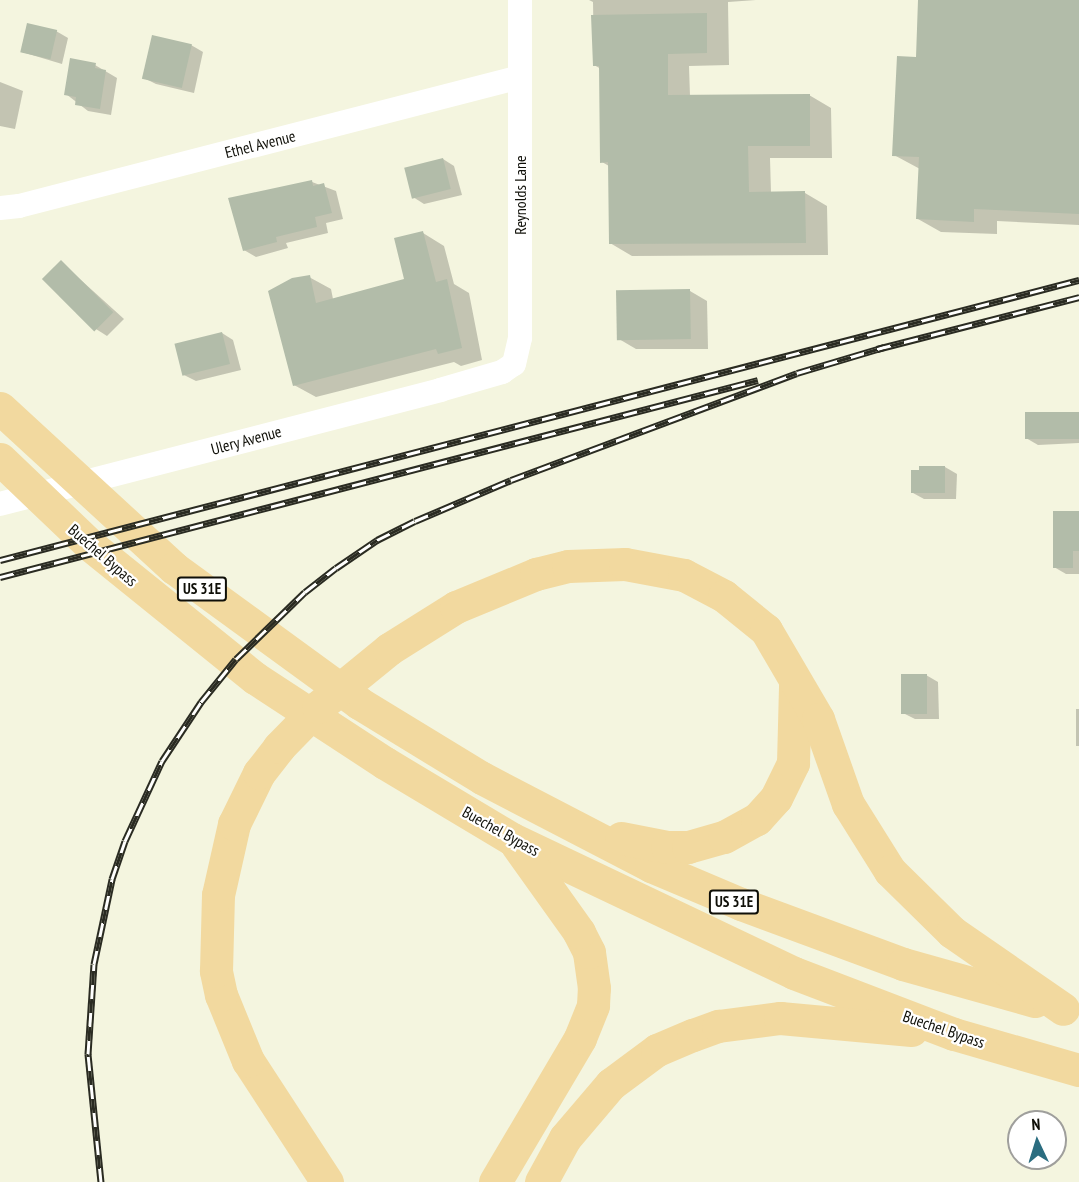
<!DOCTYPE html>
<style>
body{margin:0}
#map{position:relative;width:1079px;height:1182px;overflow:hidden;background:#f4f5df;font-family:"PT Sans Narrow",sans-serif}
div>[style]{position:absolute}
[style*='--x']{left:calc(var(--x)*1px);top:calc(var(--y)*1px);width:calc(var(--w)*1px);rotate:calc(var(--a)*1deg)}
.shadow>*{inset:0;background:#0003;transform-origin:0 0}
.building>*{inset:0;background:#b2bca9;transform-origin:0 0}
.street>*{height:24px;margin:-12px;padding:0 12px;transform-origin:12px;border-radius:12px;background:#fff}
.primary>*{height:33px;margin:-16.5px;padding:0 16.5px;transform-origin:16.5px;border-radius:16.5px;background:#f2d99f}
.rail>*{height:7px;margin-top:-3.5px;transform-origin:0;background:repeating-linear-gradient(90deg,#fff 0 14px,#2a2b22 0 28px);box-sizing:border-box;border-block:2px solid #2a2b22}
span{translate:-50% -50%;white-space:nowrap;text-align:center;line-height:1.15;-webkit-text-stroke:4.5px #fff;paint-order:stroke}
.shield-label span{padding:2px 4px;background:#fff;border:2px solid;border-radius:4px;-webkit-text-stroke-width:0}
.shield-label{font-size:15px;color:#0f0f08;font-weight:700}
.street-label{font-size:16px;color:#0f0f08}
.north{position:absolute;left:1007px;top:1110px;width:60px;height:60px;box-sizing:border-box;background:#fff;border:2px solid #9f9f9c;border-radius:50%;rotate:356deg;font-size:16px;font-weight:700;line-height:24px;text-align:center;color:#0f0f08}
.north::after{content:'';display:block;margin:auto;width:21px;height:27px;background:#2b6d80;clip-path:polygon(50% 0,100% 100%,50% 72%,0 100%)}
</style>
<div id="map">
<div class="shadow">
<i style="clip-path:polygon(589px 0,756px 0,728px 2px,729px 65px,689px 66px,690px 96px,809px 95px,831px 108px,832px 158px,770px 158px,771px 193px,805px 193px,827px 206px,828px 255px,632px 256px,610px 243px,609px 166px,602px 162px,601px 69px,594px 65px,593px 2px)"></i>
<i style="clip-path:polygon(919px 0,1079px 0,1079px 225px,997px 221px,997px 234px,941px 232px,918px 219px,920px 169px,894px 155px,917px 59px)"></i>
<i style="clip-path:polygon(56px 31px,68px 38px,62px 64px,22px 52px)"></i>
<i style="clip-path:polygon(191px 45px,203px 52px,194px 93px,156px 84px,144px 78px)"></i>
<i style="clip-path:polygon(95px 65px,117px 78px,111px 115px,88px 111px,66px 94px)"></i>
<i style="clip-path:polygon(0 82px,23px 91px,15px 129px,0 126px)"></i>
<i style="clip-path:polygon(443px 159px,454px 166px,462px 195px,424px 204px,413px 197px)"></i>
<i style="clip-path:polygon(312px 182px,336px 191px,343px 219px,326px 223px,328px 233px,286px 243px,288px 248px,256px 257px,244px 250px)"></i>
<i style="clip-path:polygon(423px 233px,444px 246px,454px 284px,469px 293px,482px 360px,461px 366px,454px 362px,316px 397px,294px 385px,309px 277px,331px 289px,333px 299px,406px 280px)"></i>
<i style="clip-path:polygon(61px 262px,124px 319px,107px 336px,96px 329px)"></i>
<i style="clip-path:polygon(690px 291px,707px 301px,708px 349px,636px 349px,619px 339px)"></i>
<i style="clip-path:polygon(222px 333px,233px 340px,241px 370px,196px 381px,184px 375px)"></i>
<i style="clip-path:polygon(1079px 415px,1079px 443px,1038px 445px,1026px 438px)"></i>
<i style="clip-path:polygon(945px 467px,957px 474px,956px 499px,924px 499px,913px 493px,920px 472px)"></i>
<i style="clip-path:polygon(1079px 513px,1079px 574px,1066px 574px,1054px 567px)"></i>
<i style="clip-path:polygon(926px 675px,938px 682px,939px 719px,915px 719px,903px 713px)"></i>
<i style="left:1076px;top:709px;width:3px;height:37px"></i>
</div>
<div class="building">
<i style="clip-path:polygon(918px 0,1079px 0,1079px 214px,974px 209px,974px 222px,916px 219px,919px 157px,892px 156px,897px 56px,916px 57px)"></i>
<i style="clip-path:polygon(707px 13px,707px 53px,668px 54px,668px 95px,810px 94px,810px 146px,748px 146px,749px 192px,805px 191px,806px 243px,609px 244px,608px 162px,600px 163px,599px 66px,593px 66px,591px 15px)"></i>
<i style="left:27px;top:23px;width:31px;height:30px;rotate:13deg"></i>
<i style="left:152px;top:35px;width:41px;height:45px;rotate:13deg"></i>
<i style="clip-path:polygon(70px 58px,96px 63px,95px 68px,106px 70px,100px 109px,75px 105px,76px 97px,64px 95px)"></i>
<i style="left:443px;top:158px;width:32px;height:40px;rotate:76deg"></i>
<i style="clip-path:polygon(312px 180px,313px 186px,324px 183px,332px 213px,315px 217px,317px 227px,276px 237px,277px 242px,243px 251px,228px 198px)"></i>
<i style="clip-path:polygon(423px 231px,436px 282px,447px 279px,462px 348px,438px 354px,436px 349px,293px 386px,268px 291px,292px 278px,310px 275px,316px 303px,404px 279px,394px 238px)"></i>
<i style="left:61px;top:260px;width:74px;height:27px;rotate:45deg"></i>
<i style="left:690px;top:289px;width:50px;height:74px;rotate:89deg"></i>
<i style="left:222px;top:332px;width:33px;height:49px;rotate:76deg"></i>
<i style="left:1025px;top:412px;width:54px;height:27px"></i>
<i style="clip-path:polygon(919px 466px,945px 466px,945px 493px,911px 493px,911px 470px,919px 470px)"></i>
<i style="clip-path:polygon(1053px 511px,1079px 511px,1079px 551px,1073px 551px,1073px 568px,1053px 568px)"></i>
<i style="left:901px;top:674px;width:26px;height:40px"></i>
</div>
<div class="street">
<i style="--x:0;--y:208;--w:19;--a:-6"></i>
<i style="--x:19;--y:206;--w:517;--a:-14.44"></i>
<i style="--x:0;--y:504;--w:455;--a:-14.5"></i>
<i style="--x:440;--y:390;--w:65;--a:-16.2"></i>
<i style="--x:502;--y:372;--w:14;--a:-34"></i>
<i style="--x:514;--y:364;--w:27;--a:-77"></i>
<i style="--x:520;--y:338;--w:338;--a:-90"></i>
</div>
<div class="primary">
<i style="--x:0;--y:408;--w:236;--a:42.6"></i>
<i style="--x:174;--y:568;--w:229;--a:36.1"></i>
<i style="--x:359;--y:703;--w:144;--a:31.4"></i>
<i style="--x:482;--y:778;--w:191;--a:27.5"></i>
<i style="--x:651;--y:866;--w:98;--a:22.9"></i>
<i style="--x:741;--y:904;--w:173;--a:20.3"></i>
<i style="--x:903;--y:964;--w:137;--a:15.7"></i>
<i style="--x:0;--y:459;--w:124;--a:43.7"></i>
<i style="--x:90;--y:545;--w:212;--a:38.9"></i>
<i style="--x:255;--y:678;--w:155;--a:33.2"></i>
<i style="--x:385;--y:763;--w:148;--a:30.9"></i>
<i style="--x:512;--y:839;--w:312;--a:25.4"></i>
<i style="--x:794;--y:973;--w:171;--a:20.9"></i>
<i style="--x:954;--y:1034;--w:130;--a:16.1"></i>
<i style="--x:621;--y:838;--w:47;--a:11.1"></i>
<i style="--x:667;--y:847;--w:21;--a:0"></i>
<i style="--x:688;--y:847;--w:37;--a:-16"></i>
<i style="--x:724;--y:837;--w:38;--a:-29"></i>
<i style="--x:757;--y:819;--w:28;--a:-48"></i>
<i style="--x:776;--y:798;--w:39;--a:-64"></i>
<i style="--x:793;--y:763;--w:78;--a:-88.5"></i>
<i style="--x:327;--y:1182;--w:145;--a:-123.1"></i>
<i style="--x:248;--y:1061;--w:71;--a:-112.2"></i>
<i style="--x:221;--y:995;--w:25;--a:-102"></i>
<i style="--x:216;--y:971;--w:76;--a:-88.5"></i>
<i style="--x:218;--y:895;--w:73;--a:-77.3"></i>
<i style="--x:234;--y:824;--w:57;--a:-63.9"></i>
<i style="--x:259;--y:773;--w:33;--a:-52"></i>
<i style="--x:279;--y:747;--w:56;--a:-45.7"></i>
<i style="--x:318;--y:707;--w:92;--a:-39.2"></i>
<i style="--x:389;--y:649;--w:79;--a:-32.1"></i>
<i style="--x:456;--y:607;--w:87;--a:-22.4"></i>
<i style="--x:536;--y:574;--w:33;--a:-14"></i>
<i style="--x:568;--y:566;--w:57;--a:-2"></i>
<i style="--x:625;--y:564;--w:60;--a:10.6"></i>
<i style="--x:684;--y:575;--w:45;--a:27.7"></i>
<i style="--x:724;--y:596;--w:54;--a:39"></i>
<i style="--x:766;--y:630;--w:103;--a:59.7"></i>
<i style="--x:818;--y:719;--w:90;--a:70.6"></i>
<i style="--x:848;--y:804;--w:79;--a:57.9"></i>
<i style="--x:890;--y:871;--w:87;--a:44.5"></i>
<i style="--x:952;--y:932;--w:135;--a:34.7"></i>
<i style="--x:495;--y:1182;--w:167;--a:-59.4"></i>
<i style="--x:580;--y:1038;--w:35;--a:-68"></i>
<i style="--x:593;--y:1005;--w:17;--a:-87"></i>
<i style="--x:594;--y:988;--w:36;--a:-98"></i>
<i style="--x:589;--y:952;--w:22;--a:-117"></i>
<i style="--x:579;--y:932;--w:107;--a:-125.5"></i>
<i style="--x:541;--y:1182;--w:50;--a:-61.4"></i>
<i style="--x:565;--y:1138;--w:71;--a:-49.6"></i>
<i style="--x:611;--y:1084;--w:57;--a:-36.5"></i>
<i style="--x:657;--y:1050;--w:39;--a:-23"></i>
<i style="--x:693;--y:1035;--w:27;--a:-20"></i>
<i style="--x:718;--y:1026;--w:63;--a:-7.4"></i>
<i style="--x:780;--y:1018;--w:132;--a:5.2"></i>
</div>
<div class="rail">
<i style="--x:877;--y:349;--w:209;--a:-14.4"></i>
<i style="--x:0;--y:560;--w:1115;--a:-14.55"></i>
<i style="--x:0;--y:577;--w:783;--a:-14.57"></i>
<i style="--x:101;--y:1182;--w:129;--a:-95.8"></i>
<i style="--x:88;--y:1054;--w:90;--a:-86.2"></i>
<i style="--x:94;--y:964;--w:87;--a:-78"></i>
<i style="--x:112;--y:879;--w:40;--a:-71.1"></i>
<i style="--x:125;--y:841;--w:88;--a:-65.2"></i>
<i style="--x:162;--y:761;--w:71;--a:-56.5"></i>
<i style="--x:201;--y:702;--w:55;--a:-50.9"></i>
<i style="--x:236;--y:659;--w:96;--a:-44.2"></i>
<i style="--x:305;--y:592;--w:39;--a:-38"></i>
<i style="--x:336;--y:568;--w:50;--a:-34.3"></i>
<i style="--x:377;--y:540;--w:42;--a:-26.6"></i>
<i style="--x:415;--y:521;--w:104;--a:-23.1"></i>
<i style="--x:511;--y:480;--w:305;--a:-20.5"></i>
<i style="--x:797;--y:373;--w:91;--a:-16.6"></i>
</div>
<div class="shield-label">
<span style="left:202px;top:589px">US 31E</span>
<span style="left:734px;top:902px">US 31E</span>
</div>
<div class="street-label">
<span style="left:260px;top:144px;rotate:-14deg">Ethel Avenue</span>
<span style="left:520px;top:195px;rotate:-90deg">Reynolds Lane</span>
<span style="left:246px;top:440px;rotate:-15deg">Ulery Avenue</span>
<span style="left:103px;top:555px;rotate:41deg">Buechel Bypass</span>
<span style="left:501px;top:831px;rotate:29deg">Buechel Bypass</span>
<span style="left:944px;top:1029px;rotate:19deg">Buechel Bypass</span>
</div>
<div class="north">N</div>
</div>
